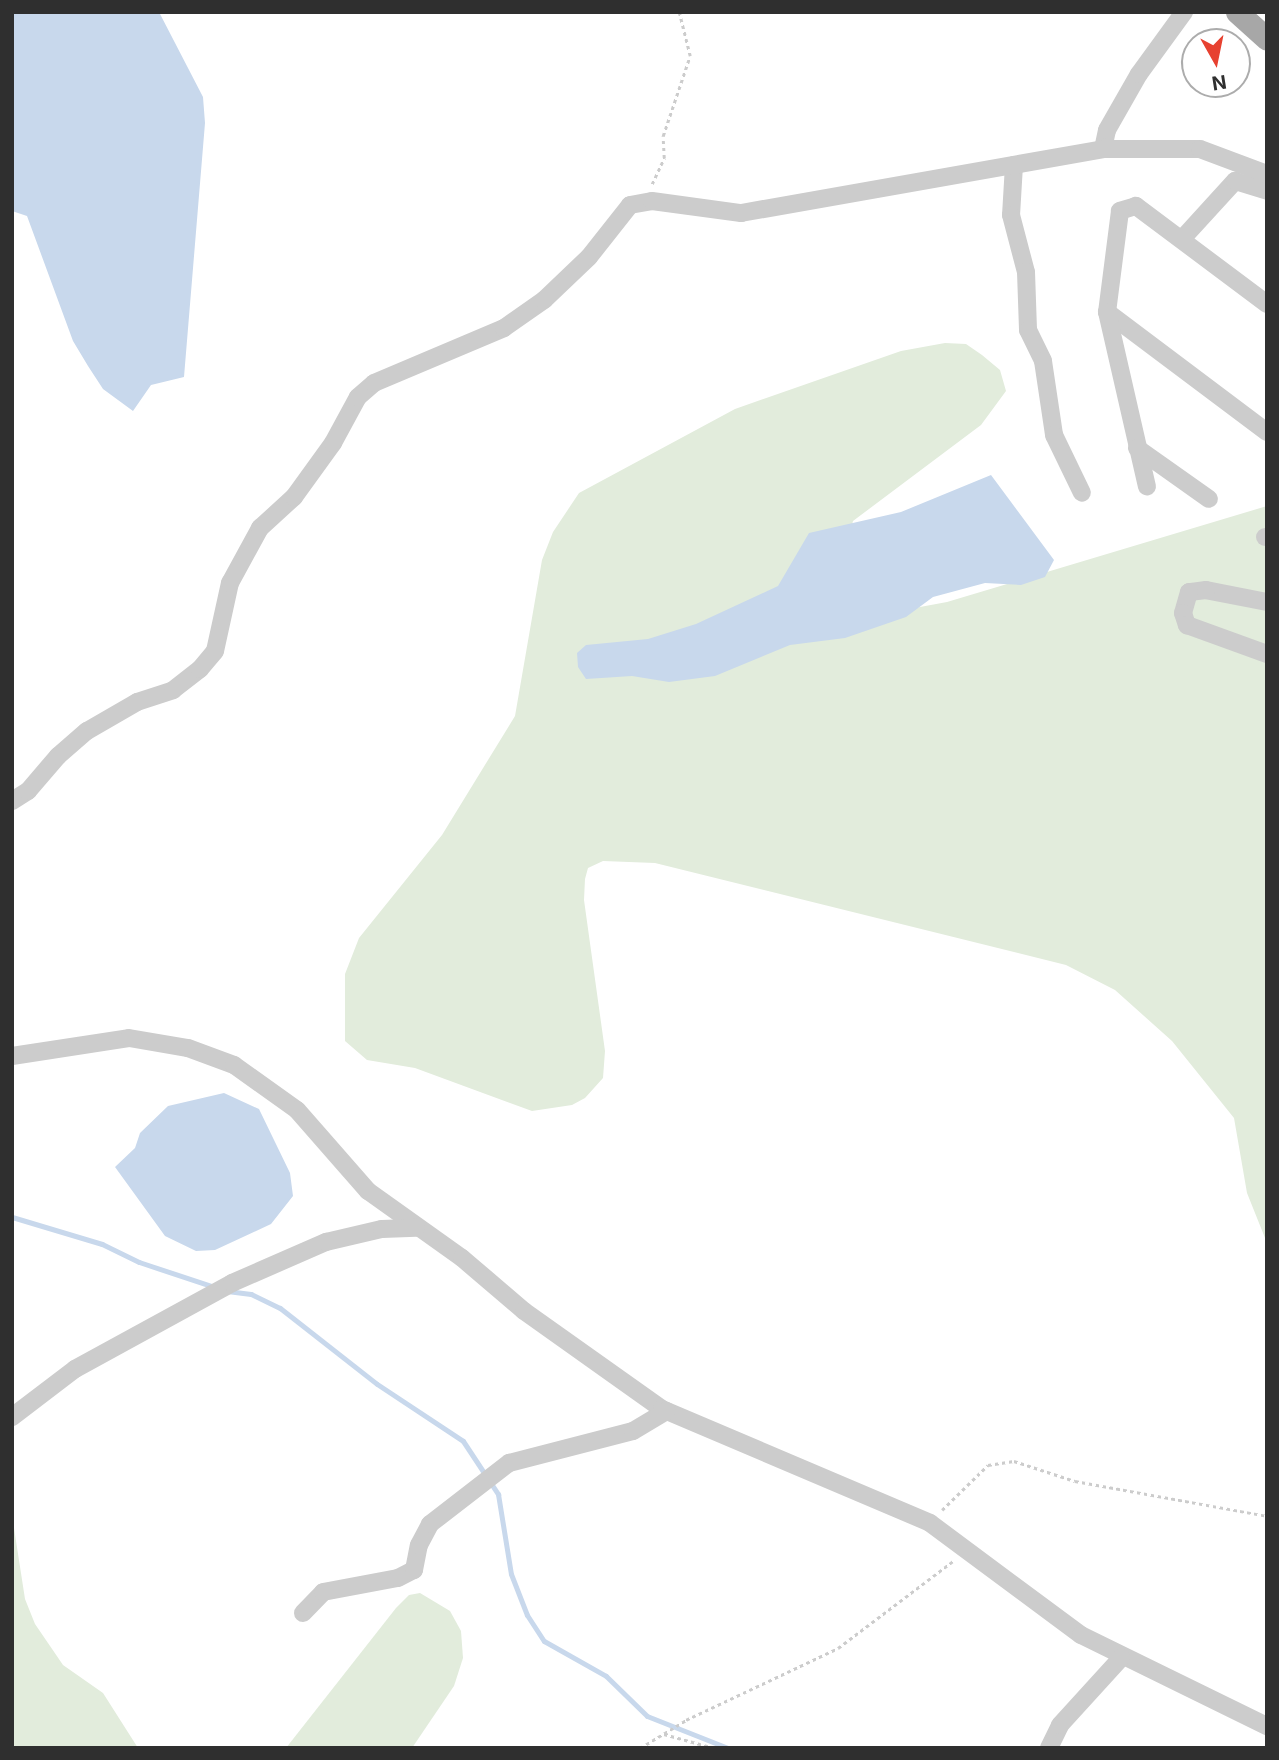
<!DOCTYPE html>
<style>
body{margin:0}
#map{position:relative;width:1279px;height:1760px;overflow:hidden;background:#fff;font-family:Inter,sans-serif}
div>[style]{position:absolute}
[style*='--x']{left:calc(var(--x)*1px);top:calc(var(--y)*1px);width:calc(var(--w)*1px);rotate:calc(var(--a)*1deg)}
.green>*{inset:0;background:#e2ecdc}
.water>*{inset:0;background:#c8d8ec}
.stream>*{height:5px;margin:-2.5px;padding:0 2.5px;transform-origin:2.5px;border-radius:2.5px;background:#c8d8ec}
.path>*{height:2.5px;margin-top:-1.25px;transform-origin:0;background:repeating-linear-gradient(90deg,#ccc 0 3.5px,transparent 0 7px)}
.minor>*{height:18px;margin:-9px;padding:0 9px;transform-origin:9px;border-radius:9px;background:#ccc}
.major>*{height:23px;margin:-11.5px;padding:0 11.5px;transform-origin:11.5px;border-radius:11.5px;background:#a7a7a7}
span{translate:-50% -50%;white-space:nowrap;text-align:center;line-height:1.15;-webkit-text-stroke:7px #fff;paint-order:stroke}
.frame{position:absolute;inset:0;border:14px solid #2f2f2f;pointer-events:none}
.north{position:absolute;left:1181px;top:28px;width:70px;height:70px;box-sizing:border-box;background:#fff;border:2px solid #acacac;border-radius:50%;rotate:171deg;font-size:19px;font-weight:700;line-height:28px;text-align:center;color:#2f2f2f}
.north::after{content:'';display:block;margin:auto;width:24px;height:32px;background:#e74130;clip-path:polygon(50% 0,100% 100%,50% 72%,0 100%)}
</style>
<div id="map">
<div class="green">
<i style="clip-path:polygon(945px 343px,966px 344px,982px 355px,1000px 370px,1006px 391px,981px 425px,853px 521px,850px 533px,893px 612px,947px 602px,1267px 506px,1267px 1243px,1247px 1193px,1234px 1118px,1172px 1041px,1115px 990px,1066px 965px,655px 863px,603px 861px,588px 868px,585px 879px,584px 900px,605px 1051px,603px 1078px,585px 1098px,572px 1105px,532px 1111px,415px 1068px,367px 1060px,345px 1041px,345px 974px,359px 938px,442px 835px,515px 716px,542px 560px,553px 532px,579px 493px,735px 409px,901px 351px)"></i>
<i style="clip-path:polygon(12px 1515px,25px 1599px,35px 1624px,63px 1665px,103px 1693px,138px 1748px,12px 1748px)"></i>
<i style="clip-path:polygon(420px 1593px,450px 1611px,461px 1631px,463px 1658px,454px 1686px,412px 1748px,286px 1748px,396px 1608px,409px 1595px)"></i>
</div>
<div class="water">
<i style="clip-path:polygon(12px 12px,159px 12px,203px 97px,205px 123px,184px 377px,151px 385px,133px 411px,103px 389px,88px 366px,73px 341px,27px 216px,12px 211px)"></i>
<i style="clip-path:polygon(991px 475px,1054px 560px,1045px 577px,1021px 585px,985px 583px,933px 597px,906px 617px,845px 638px,790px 645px,715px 676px,669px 682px,632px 676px,586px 679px,578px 667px,577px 653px,586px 645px,648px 639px,696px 624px,778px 586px,809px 533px,901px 512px)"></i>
<i style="clip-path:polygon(224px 1093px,259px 1109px,290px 1173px,293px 1196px,271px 1224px,215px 1250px,196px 1251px,165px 1236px,115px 1167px,135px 1148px,140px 1133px,168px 1106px)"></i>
</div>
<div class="stream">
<i style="--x:12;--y:1217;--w:94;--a:16.7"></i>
<i style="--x:102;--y:1244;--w:41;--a:25.9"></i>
<i style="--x:139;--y:1262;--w:79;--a:18.4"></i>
<i style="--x:227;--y:1291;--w:24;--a:7"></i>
<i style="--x:251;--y:1294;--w:32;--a:26"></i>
<i style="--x:280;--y:1308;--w:123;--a:38.1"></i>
<i style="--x:377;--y:1384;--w:103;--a:33.5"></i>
<i style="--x:463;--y:1441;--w:64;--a:56.6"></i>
<i style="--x:498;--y:1494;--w:81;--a:80.8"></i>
<i style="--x:511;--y:1574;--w:44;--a:68.7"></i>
<i style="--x:527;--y:1615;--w:31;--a:57"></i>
<i style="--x:544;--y:1641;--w:71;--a:29.4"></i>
<i style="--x:606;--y:1676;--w:57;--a:44.3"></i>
<i style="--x:647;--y:1716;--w:87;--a:21.6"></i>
</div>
<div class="path">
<i style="--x:652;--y:184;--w:29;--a:-65"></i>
<i style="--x:664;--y:158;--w:22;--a:-93"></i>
<i style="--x:663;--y:136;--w:84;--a:-71.4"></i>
<i style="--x:690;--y:56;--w:45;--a:-104"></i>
<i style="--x:942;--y:1510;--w:64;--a:-44.4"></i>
<i style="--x:988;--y:1465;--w:26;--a:-9"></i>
<i style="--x:1014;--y:1461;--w:64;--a:18.2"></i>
<i style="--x:1075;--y:1481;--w:195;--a:10.3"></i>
<i style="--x:664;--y:1734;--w:52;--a:15.6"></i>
<i style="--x:640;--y:1748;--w:54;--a:-31.3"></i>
<i style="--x:686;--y:1720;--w:168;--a:-25.3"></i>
<i style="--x:838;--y:1648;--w:144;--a:-37.1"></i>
</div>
<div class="minor">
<i style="--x:1103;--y:149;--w:19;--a:-78"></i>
<i style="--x:1107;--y:130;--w:64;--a:-60.3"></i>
<i style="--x:1139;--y:74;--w:77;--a:-54"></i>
<i style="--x:1014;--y:165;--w:50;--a:93.4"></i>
<i style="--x:1011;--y:215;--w:59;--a:75.3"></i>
<i style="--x:1026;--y:272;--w:58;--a:88"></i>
<i style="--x:1028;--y:330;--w:34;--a:64"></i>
<i style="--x:1043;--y:361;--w:75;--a:81.5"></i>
<i style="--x:1054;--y:435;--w:64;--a:64.2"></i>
<i style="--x:1182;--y:239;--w:79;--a:-47.6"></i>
<i style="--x:1235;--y:181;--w:34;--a:17"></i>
<i style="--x:1267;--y:304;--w:164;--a:-143.2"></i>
<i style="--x:1136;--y:206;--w:17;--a:163"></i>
<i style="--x:1120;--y:211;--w:102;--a:97.3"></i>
<i style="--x:1107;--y:312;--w:200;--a:36.9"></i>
<i style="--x:1107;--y:312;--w:179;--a:77.1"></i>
<i style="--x:1137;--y:448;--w:88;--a:35.3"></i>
<i style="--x:1265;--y:537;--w:2;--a:0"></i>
<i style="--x:1267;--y:602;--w:62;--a:-168.9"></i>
<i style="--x:1206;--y:590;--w:17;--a:173"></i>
<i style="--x:1189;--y:592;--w:22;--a:106"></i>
<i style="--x:1183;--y:613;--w:13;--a:72"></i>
<i style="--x:1187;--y:625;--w:85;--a:19.9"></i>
<i style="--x:12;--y:801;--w:19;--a:-32"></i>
<i style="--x:28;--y:791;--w:46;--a:-49.4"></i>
<i style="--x:58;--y:756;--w:38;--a:-41"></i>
<i style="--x:87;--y:731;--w:58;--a:-30.1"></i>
<i style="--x:137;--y:702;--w:38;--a:-18"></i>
<i style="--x:173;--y:690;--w:34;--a:-38"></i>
<i style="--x:200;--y:669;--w:23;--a:-50"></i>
<i style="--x:215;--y:651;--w:70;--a:-77.6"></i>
<i style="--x:230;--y:583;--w:63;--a:-61.4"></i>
<i style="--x:260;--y:528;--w:46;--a:-42.4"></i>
<i style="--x:294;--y:497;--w:67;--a:-54.2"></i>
<i style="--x:333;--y:443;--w:52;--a:-61.5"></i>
<i style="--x:358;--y:397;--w:21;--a:-41"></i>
<i style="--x:374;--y:383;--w:141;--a:-22.9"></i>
<i style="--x:504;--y:328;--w:49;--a:-35"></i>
<i style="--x:544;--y:300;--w:62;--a:-43.7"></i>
<i style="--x:589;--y:257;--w:66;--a:-51.7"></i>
<i style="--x:630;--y:205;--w:22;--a:-10"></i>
<i style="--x:652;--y:201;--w:90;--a:7.7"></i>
<i style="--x:741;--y:213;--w:368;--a:-10"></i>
<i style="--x:1103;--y:149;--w:97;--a:0"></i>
<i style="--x:1200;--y:149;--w:72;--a:20.5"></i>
<i style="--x:12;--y:1056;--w:118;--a:-8.7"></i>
<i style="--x:129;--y:1038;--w:60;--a:9.6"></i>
<i style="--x:188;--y:1048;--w:49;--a:20.3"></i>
<i style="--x:234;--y:1065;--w:77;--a:35.5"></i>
<i style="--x:297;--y:1110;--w:108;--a:48.8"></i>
<i style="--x:368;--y:1191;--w:115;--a:35.5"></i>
<i style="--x:462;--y:1258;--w:82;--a:40.5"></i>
<i style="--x:524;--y:1311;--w:169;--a:35.4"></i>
<i style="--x:662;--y:1409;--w:291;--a:23"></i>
<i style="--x:930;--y:1523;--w:188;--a:36.6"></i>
<i style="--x:1081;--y:1635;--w:207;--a:26.1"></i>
<i style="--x:12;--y:1417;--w:79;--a:-37.3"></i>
<i style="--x:75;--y:1369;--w:179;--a:-28.7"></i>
<i style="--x:232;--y:1283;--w:103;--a:-23.6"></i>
<i style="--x:326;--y:1242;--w:57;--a:-13.1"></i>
<i style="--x:382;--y:1229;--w:34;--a:-2"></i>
<i style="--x:303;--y:1613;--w:29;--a:-46"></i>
<i style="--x:323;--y:1592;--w:76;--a:-10.6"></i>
<i style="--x:398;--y:1578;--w:18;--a:-27"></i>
<i style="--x:414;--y:1570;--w:25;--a:-79"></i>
<i style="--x:419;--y:1545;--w:24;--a:-62"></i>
<i style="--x:430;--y:1524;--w:100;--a:-37.7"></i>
<i style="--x:509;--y:1463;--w:128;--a:-14.5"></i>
<i style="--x:633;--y:1431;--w:39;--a:-31"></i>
<i style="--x:1049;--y:1748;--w:25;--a:-64"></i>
<i style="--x:1060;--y:1725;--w:91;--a:-47.7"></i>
</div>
<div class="major">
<i style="--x:1237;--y:12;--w:40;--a:42"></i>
</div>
<div class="frame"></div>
<div class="north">N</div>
</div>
